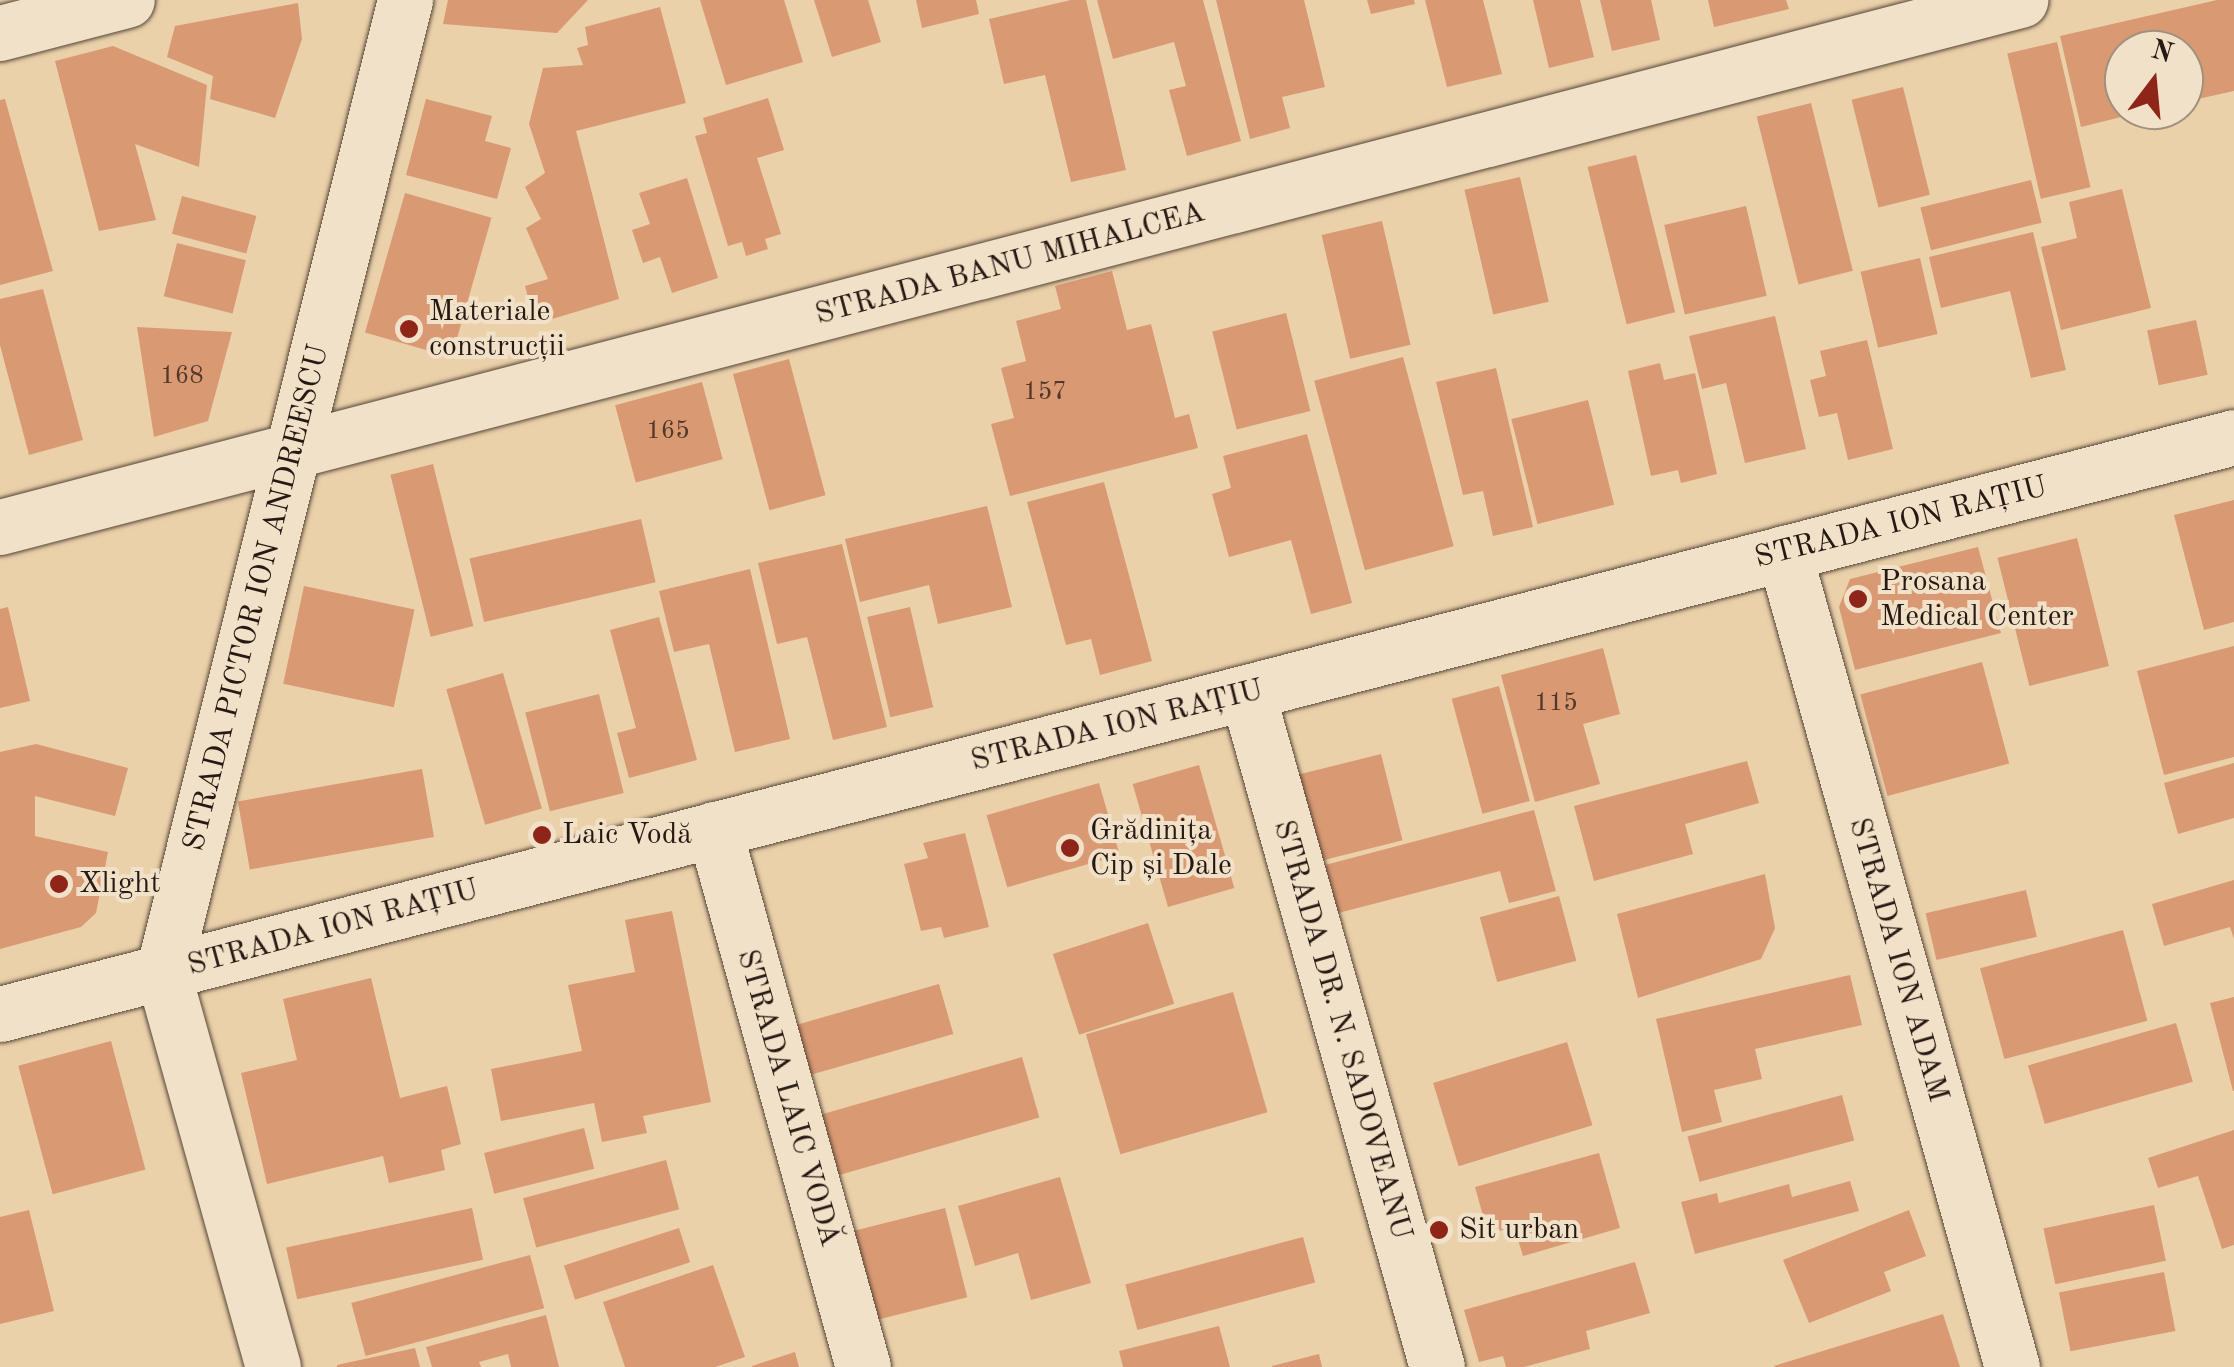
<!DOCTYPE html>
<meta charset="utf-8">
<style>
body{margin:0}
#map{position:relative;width:2234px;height:1367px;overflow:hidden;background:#ead1aa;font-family:"Old Standard TT",serif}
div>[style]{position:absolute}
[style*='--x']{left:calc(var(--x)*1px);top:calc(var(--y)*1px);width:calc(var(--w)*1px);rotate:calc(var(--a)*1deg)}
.building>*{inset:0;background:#d99973;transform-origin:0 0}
.roads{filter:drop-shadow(0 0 2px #574638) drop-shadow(0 0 2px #574638)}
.minor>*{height:55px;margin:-27.5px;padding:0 27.5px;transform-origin:27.5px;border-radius:27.5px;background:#f1e1c8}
.dots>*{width:28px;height:28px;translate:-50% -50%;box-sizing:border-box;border:5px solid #f1e1c8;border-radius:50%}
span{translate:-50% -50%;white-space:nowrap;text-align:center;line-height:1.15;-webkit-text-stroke:8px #f1e1c8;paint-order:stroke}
.number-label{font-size:25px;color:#53382a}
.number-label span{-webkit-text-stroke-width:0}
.street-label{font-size:30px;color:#261812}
.poi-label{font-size:30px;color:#261812}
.left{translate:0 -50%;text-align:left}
.north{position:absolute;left:2104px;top:30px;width:100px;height:100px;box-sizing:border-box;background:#f1e1c8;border:2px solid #a0917f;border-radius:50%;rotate:16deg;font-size:28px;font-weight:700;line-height:40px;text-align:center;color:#261812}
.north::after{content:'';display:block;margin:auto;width:35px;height:45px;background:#8f2418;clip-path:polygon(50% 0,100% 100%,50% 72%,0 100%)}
</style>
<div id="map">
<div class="building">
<i style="clip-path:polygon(448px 0,588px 0,557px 33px,443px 24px)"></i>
<i style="clip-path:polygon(700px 0,784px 0,803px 62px,726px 85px)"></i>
<i style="clip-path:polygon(814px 0,868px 0,881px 42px,832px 57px)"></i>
<i style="clip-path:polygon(916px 0,976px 0,979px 14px,922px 28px)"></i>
<i style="clip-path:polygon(1071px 0,1086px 0,1126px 170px,1071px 182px,1045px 75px,1004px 84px,989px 19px)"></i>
<i style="clip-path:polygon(1097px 0,1203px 0,1241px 141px,1187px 156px,1169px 90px,1186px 86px,1174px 42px,1113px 59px)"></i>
<i style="clip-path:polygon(1216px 0,1304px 0,1325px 87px,1282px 97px,1290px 128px,1250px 139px)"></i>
<i style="clip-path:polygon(1367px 0,1414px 0,1415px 4px,1371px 14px)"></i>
<i style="clip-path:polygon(1425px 0,1483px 0,1502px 74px,1447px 87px)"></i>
<i style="clip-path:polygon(1533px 0,1580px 0,1594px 57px,1549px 68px)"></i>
<i style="clip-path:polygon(1600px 0,1651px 0,1660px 40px,1612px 51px)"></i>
<i style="clip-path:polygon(1708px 0,1786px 0,1789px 9px,1714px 27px)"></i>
<i style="clip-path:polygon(2217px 0,2234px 0,2234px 91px,2184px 102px,2184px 50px,2124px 50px,2124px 110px,2145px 111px,2081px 127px,2060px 36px)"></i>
<i style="clip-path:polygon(298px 3px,302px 39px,275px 118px,210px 99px,213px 76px,167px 57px,175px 26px)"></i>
<i style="clip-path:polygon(660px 7px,686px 103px,576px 131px,619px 299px,535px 324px,525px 286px,548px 279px,526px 228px,541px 219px,525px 187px,545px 173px,529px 124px,543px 68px,583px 65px,577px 48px,588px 45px,585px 27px)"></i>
<i style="left:2057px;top:42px;width:149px;height:51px;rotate:77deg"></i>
<i style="clip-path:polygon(113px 46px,207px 85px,199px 167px,135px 144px,156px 220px,99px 231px,55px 61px)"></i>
<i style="left:1903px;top:87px;width:111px;height:53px;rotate:76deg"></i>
<i style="clip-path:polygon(768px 98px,784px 150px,757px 158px,781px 234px,765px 239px,768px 249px,746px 256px,742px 242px,728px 246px,695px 136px,707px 133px,703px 118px)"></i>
<i style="clip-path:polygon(5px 99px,53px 271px,0 285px,0 100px)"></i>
<i style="clip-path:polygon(426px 99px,492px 116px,485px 141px,511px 148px,497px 199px,406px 175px)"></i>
<i style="left:1811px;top:103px;width:173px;height:56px;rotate:76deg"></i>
<i style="left:1636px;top:155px;width:162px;height:50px;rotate:76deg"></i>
<i style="left:1520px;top:177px;width:128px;height:57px;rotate:77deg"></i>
<i style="clip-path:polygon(687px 178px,718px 278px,672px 293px,660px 257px,643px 263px,632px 230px,650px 224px,639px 193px)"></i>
<i style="left:2031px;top:180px;width:44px;height:114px;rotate:76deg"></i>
<i style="clip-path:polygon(2122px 189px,2151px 308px,2061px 330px,2041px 247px,2077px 238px,2069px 202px)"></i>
<i style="left:405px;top:193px;width:90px;height:145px;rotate:16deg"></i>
<i style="left:182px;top:196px;width:77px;height:39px;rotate:15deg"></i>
<i style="left:1746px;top:206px;width:92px;height:84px;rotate:77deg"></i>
<i style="left:1382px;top:221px;width:127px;height:62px;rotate:77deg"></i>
<i style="clip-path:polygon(2033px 232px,2066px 370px,2031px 378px,2010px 291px,1941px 308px,1929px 257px)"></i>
<i style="left:177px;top:243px;width:71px;height:55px;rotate:14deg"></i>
<i style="left:1920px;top:258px;width:78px;height:61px;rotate:77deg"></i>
<i style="clip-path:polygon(1112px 271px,1127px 330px,1151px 324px,1175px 418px,1189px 414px,1198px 448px,1010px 496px,991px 424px,1014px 418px,1001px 368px,1026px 361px,1016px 321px,1061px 309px,1055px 286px)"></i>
<i style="clip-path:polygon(43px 289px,83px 440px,29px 455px,0 345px,0 299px)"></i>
<i style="left:1286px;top:313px;width:101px;height:76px;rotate:76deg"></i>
<i style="clip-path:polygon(1775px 316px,1806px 449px,1745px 463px,1726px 383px,1702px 389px,1689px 336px)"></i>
<i style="left:2196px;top:320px;width:56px;height:50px;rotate:78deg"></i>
<i style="clip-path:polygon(137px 327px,232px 332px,208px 421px,154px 437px)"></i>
<i style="clip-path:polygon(1867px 340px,1893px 449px,1848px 460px,1837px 413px,1819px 417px,1810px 380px,1826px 376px,1820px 351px)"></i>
<i style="left:1403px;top:357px;width:196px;height:92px;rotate:75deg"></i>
<i style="left:789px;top:359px;width:141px;height:58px;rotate:75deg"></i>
<i style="clip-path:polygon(1660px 363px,1664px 380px,1695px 373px,1717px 474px,1681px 483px,1678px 470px,1651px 476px,1628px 371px)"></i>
<i style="clip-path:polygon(1496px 368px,1533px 527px,1493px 536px,1483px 491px,1463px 495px,1436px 382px)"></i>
<i style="left:702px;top:382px;width:80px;height:90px;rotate:75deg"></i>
<i style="left:1588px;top:400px;width:108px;height:79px;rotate:76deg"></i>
<i style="clip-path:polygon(1307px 434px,1352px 603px,1311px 614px,1291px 540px,1229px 557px,1212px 494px,1231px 488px,1223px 456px)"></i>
<i style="left:433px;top:464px;width:167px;height:44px;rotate:76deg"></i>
<i style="clip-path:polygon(1104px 482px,1152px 661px,1100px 675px,1091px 639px,1066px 645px,1027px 502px)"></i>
<i style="clip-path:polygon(2234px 500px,2234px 622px,2204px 630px,2174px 515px)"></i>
<i style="clip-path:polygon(987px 506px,1012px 607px,938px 624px,929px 585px,860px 602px,845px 539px)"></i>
<i style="left:641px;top:519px;width:65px;height:176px;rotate:77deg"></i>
<i style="left:2077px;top:538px;width:132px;height:82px;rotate:76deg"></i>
<i style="clip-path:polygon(842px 544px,887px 727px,833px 740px,807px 637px,777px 644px,758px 563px)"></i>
<i style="clip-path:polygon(1978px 547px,2001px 633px,1855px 670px,1839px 607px,1850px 579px)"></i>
<i style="clip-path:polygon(750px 569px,790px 739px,735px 752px,709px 644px,674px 652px,659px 591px)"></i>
<i style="left:304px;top:586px;width:113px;height:100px;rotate:12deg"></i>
<i style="clip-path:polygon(8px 607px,30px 701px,0 708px,0 609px)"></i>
<i style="left:910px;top:607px;width:103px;height:44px;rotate:77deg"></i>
<i style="clip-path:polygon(659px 617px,697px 760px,629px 778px,617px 733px,636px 728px,610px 630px)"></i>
<i style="clip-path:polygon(2234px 646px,2234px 757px,2164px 775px,2137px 671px)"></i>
<i style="clip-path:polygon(1603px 648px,1620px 714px,1583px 724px,1600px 784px,1535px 802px,1501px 675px)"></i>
<i style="left:1982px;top:662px;width:105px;height:126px;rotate:75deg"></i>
<i style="left:503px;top:673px;width:141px;height:59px;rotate:74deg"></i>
<i style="left:1499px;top:686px;width:119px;height:49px;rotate:75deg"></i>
<i style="left:599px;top:694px;width:102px;height:76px;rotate:76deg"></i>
<i style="clip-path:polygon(36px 744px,128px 768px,115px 816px,35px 796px,35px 836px,108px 852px,96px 913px,81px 927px,0 949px,0 752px)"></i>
<i style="left:1381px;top:754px;width:89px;height:89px;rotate:76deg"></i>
<i style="clip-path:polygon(1747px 761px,1759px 803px,1685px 824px,1693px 854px,1594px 881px,1574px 806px)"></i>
<i style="clip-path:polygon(2234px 763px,2234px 818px,2178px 834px,2164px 783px)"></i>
<i style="left:1199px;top:765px;width:128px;height:69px;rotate:74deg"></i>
<i style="left:422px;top:769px;width:69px;height:187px;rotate:80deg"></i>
<i style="left:1099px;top:783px;width:75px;height:117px;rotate:74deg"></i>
<i style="clip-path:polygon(1534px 810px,1556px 891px,1509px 903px,1500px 871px,1323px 917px,1310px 869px)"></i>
<i style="clip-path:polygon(965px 833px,989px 927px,944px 938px,941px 927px,921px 931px,904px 864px,928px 858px,923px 843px)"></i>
<i style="clip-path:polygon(1765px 874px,1775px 928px,1761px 959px,1638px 998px,1617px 914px)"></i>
<i style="clip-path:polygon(2234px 880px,2234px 939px,2230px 927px,2164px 946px,2152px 904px)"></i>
<i style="left:2026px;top:890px;width:48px;height:103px;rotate:77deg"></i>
<i style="left:1559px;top:896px;width:67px;height:82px;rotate:75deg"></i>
<i style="clip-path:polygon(672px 911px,711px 1102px,643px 1116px,647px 1133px,602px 1142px,594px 1103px,501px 1121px,491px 1069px,582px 1051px,568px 985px,635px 972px,625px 920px)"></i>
<i style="left:1148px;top:923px;width:85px;height:100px;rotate:72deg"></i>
<i style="left:2123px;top:930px;width:94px;height:148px;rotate:75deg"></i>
<i style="clip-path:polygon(1850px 975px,1862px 1025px,1755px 1049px,1762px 1079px,1714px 1090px,1722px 1122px,1682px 1132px,1656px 1019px)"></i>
<i style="clip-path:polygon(371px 978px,400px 1098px,447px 1086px,461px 1144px,441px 1150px,445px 1170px,389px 1183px,383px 1156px,267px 1184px,241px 1073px,297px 1060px,283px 999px)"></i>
<i style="left:939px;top:984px;width:52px;height:171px;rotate:74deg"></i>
<i style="left:1233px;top:992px;width:125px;height:153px;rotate:74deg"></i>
<i style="clip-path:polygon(2234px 997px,2234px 1091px,2233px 1091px,2210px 1003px)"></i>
<i style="left:2176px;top:1023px;width:61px;height:154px;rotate:74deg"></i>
<i style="left:111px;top:1041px;width:133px;height:96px;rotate:75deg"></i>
<i style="left:1567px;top:1042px;width:87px;height:140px;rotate:73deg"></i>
<i style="left:1022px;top:1057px;width:63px;height:219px;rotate:74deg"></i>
<i style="left:1842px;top:1095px;width:47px;height:160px;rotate:75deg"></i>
<i style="left:584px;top:1128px;width:42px;height:103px;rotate:76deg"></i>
<i style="clip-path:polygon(2234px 1130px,2234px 1245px,2222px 1249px,2198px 1176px,2158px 1188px,2148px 1158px)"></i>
<i style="clip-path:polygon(1599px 1153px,1620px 1228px,1523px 1256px,1514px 1227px,1488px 1234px,1475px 1187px)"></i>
<i style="left:666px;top:1160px;width:51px;height:148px;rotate:75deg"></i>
<i style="clip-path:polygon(1060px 1177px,1091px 1283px,1031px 1300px,1018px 1253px,975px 1266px,958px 1206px)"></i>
<i style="clip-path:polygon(1850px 1181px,1859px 1211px,1695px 1254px,1681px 1202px,1717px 1193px,1719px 1203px,1789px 1184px,1792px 1197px)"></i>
<i style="left:2154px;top:1205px;width:57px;height:113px;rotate:78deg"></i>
<i style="left:472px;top:1208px;width:53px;height:190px;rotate:78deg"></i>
<i style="left:945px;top:1208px;width:92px;height:104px;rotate:76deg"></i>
<i style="clip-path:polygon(29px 1210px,54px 1311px,0 1324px,0 1217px)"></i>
<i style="clip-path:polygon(1909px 1210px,1926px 1256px,1884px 1272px,1891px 1291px,1809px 1323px,1783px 1260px)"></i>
<i style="left:679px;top:1228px;width:36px;height:121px;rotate:72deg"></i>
<i style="left:1303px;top:1237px;width:47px;height:184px;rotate:75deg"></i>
<i style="left:530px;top:1255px;width:55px;height:185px;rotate:75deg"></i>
<i style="clip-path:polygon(1635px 1262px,1650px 1313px,1586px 1331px,1590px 1349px,1524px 1367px,1506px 1367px,1503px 1356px,1479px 1362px,1464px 1310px)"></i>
<i style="clip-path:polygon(713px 1265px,745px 1357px,715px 1367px,625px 1367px,603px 1302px)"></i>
<i style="left:2164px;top:1272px;width:60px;height:107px;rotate:79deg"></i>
<i style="clip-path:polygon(1943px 1314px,1960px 1367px,1774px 1367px,1774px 1366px)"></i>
<i style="clip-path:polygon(546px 1315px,559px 1367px,511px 1367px,508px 1354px,479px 1362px,481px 1367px,432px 1367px,426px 1347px)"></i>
<i style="clip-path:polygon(1219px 1326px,1230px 1367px,1123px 1367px,1119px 1351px)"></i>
<i style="clip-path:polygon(415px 1348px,420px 1367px,337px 1367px,337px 1365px)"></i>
<i style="clip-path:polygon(795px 1352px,799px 1367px,752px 1367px,752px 1366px)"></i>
<i style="clip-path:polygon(1319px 1354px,1322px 1367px,1272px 1367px,1272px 1366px)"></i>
</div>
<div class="roads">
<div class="minor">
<i style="--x:0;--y:33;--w:131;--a:-14.6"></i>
<i style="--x:0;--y:527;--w:2088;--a:-14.62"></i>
<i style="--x:1784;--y:553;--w:845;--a:74.35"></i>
<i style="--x:1247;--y:692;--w:701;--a:74.28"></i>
<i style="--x:714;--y:829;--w:558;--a:74.52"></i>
<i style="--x:0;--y:1014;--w:2307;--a:-14.48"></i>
<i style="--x:273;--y:1367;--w:410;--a:-105.6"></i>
<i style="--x:163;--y:972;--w:1002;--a:-76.02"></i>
</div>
</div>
<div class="dots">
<i style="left:409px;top:329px;background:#8f2418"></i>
<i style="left:1858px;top:599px;background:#8f2418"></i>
<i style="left:542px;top:835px;background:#8f2418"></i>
<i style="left:1070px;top:848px;background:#8f2418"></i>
<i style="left:59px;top:884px;background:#8f2418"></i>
<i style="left:1439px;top:1230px;background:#8f2418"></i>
</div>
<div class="number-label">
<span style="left:182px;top:377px">168</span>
<span style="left:1045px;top:393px">157</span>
<span style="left:668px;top:432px">165</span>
<span style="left:1556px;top:704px">115</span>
</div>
<div class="street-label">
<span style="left:1010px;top:264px;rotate:-15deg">STRADA BANU MIHALCEA</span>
<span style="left:1901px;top:523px;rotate:-14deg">STRADA ION RAȚIU</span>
<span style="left:257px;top:598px;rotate:-76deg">STRADA PICTOR ION ANDREESCU</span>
<span style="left:1117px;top:726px;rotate:-14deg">STRADA ION RAȚIU</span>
<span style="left:333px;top:928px;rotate:-15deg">STRADA ION RAȚIU</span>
<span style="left:1898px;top:960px;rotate:74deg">STRADA ION ADAM</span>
<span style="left:1342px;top:1030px;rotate:74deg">STRADA DR. N. SADOVEANU</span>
<span style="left:788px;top:1098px;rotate:74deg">STRADA LAIC VODĂ</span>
</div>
<div class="poi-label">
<span class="left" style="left:429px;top:329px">Materiale<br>construcții</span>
<span class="left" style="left:1880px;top:599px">Prosana<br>Medical Center</span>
<span class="left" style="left:1090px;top:848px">Grădinița<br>Cip și Dale</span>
<span class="left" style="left:562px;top:835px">Laic Vodă</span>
<span class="left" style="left:79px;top:884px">Xlight</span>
<span class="left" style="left:1459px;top:1230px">Sit urban</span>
</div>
<div class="north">N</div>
</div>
